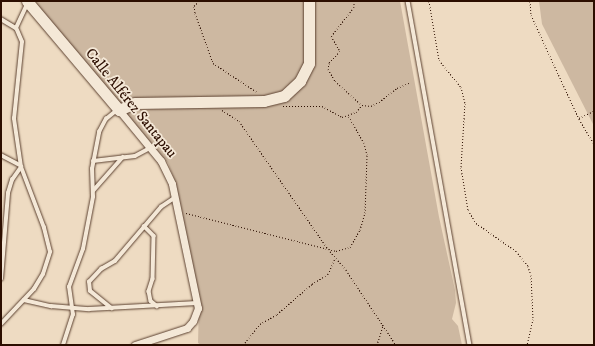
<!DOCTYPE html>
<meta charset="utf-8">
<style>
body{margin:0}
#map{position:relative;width:595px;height:346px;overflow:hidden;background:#eedbc2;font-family:"IM FELL DW Pica",serif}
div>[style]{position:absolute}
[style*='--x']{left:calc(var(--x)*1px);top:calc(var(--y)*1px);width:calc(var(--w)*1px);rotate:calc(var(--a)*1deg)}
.green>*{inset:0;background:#cdb8a1}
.path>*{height:1px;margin-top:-0.5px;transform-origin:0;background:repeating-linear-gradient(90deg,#2c0e00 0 1px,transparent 0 3px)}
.roads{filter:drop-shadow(0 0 1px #5c4130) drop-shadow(0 0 1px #5c4130)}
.lane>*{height:3.5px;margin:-1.75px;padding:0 1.75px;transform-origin:1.75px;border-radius:1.75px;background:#f4e8d7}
.street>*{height:7px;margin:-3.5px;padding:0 3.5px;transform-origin:3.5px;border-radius:3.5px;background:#f4e8d7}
.secondary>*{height:11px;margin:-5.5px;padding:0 5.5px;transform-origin:5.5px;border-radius:5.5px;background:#f4e8d7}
span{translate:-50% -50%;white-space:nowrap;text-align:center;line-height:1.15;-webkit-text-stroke:3.5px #f4e8d7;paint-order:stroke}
.street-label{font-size:15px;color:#2c0e00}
.frame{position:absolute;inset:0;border:2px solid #2c0e00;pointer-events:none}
</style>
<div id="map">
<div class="green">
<i style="clip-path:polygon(35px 1px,400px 1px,439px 217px,455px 290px,456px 303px,452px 319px,458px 326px,462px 345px,201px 345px,198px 343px,199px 305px,176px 184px,168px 163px,39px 9px)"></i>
<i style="clip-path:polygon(539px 1px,594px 1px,594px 126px,542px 24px)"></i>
</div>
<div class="path">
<i style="--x:199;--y:1;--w:7;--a:135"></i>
<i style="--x:194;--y:6;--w:7;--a:82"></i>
<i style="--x:195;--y:13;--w:53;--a:70.2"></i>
<i style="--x:213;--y:63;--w:53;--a:33.4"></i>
<i style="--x:354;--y:1;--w:6;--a:90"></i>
<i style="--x:354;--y:7;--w:37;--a:128"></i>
<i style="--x:331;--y:36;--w:17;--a:59"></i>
<i style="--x:340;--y:51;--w:16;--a:133"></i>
<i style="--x:329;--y:63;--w:6;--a:99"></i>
<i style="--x:328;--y:69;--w:14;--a:60"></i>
<i style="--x:335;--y:81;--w:36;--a:42"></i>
<i style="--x:429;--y:1;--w:60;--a:80.4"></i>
<i style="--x:439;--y:60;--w:35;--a:51"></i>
<i style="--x:461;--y:87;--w:16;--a:76"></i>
<i style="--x:465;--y:103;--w:64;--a:93.6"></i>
<i style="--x:461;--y:167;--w:44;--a:80.8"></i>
<i style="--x:468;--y:210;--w:15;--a:58"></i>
<i style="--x:476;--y:223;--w:49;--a:35"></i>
<i style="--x:516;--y:251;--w:19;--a:51"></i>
<i style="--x:528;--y:266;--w:9;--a:72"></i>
<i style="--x:531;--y:275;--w:44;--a:87.4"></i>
<i style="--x:533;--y:319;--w:27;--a:103"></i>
<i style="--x:530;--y:1;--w:14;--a:86"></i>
<i style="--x:531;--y:15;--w:115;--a:65.2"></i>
<i style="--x:579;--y:119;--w:29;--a:59"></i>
<i style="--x:283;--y:106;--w:39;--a:0"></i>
<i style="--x:322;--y:106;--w:23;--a:29"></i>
<i style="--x:342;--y:117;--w:6;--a:-18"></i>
<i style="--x:222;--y:110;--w:20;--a:33"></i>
<i style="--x:239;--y:121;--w:156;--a:55.2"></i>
<i style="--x:328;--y:249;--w:28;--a:49"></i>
<i style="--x:346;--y:270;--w:90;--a:56.3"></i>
<i style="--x:579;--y:118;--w:17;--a:-25"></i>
<i style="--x:186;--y:213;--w:155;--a:14.2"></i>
<i style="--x:336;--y:251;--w:15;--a:-16"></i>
<i style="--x:350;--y:247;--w:20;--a:-60"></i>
<i style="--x:360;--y:230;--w:18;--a:-74"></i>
<i style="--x:365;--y:213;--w:58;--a:-88"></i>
<i style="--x:367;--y:155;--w:12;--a:-104"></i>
<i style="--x:364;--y:143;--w:32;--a:-120"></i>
<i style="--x:348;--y:115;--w:9;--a:-21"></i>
<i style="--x:356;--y:112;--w:9;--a:-49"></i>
<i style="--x:362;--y:105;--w:9;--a:6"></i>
<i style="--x:371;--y:106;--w:9;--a:-27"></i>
<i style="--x:379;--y:102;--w:23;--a:-38"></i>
<i style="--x:397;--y:88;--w:15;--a:-23"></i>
<i style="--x:243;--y:345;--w:27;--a:-51"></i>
<i style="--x:260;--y:324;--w:20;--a:-30"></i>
<i style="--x:277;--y:314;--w:46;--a:-40.6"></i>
<i style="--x:312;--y:284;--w:19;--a:-32"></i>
<i style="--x:328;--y:274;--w:17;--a:-66"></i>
<i style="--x:377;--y:345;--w:21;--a:-73"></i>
</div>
<div class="roads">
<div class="lane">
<i style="--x:408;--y:1;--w:350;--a:79.8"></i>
<i style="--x:1;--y:19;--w:17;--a:31"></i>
<i style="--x:1;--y:155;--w:21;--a:28"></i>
<i style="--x:93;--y:161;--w:42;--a:-6.8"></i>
<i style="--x:135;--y:156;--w:17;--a:-28"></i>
<i style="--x:93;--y:191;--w:45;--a:-48.6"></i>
<i style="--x:144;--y:226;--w:14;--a:45"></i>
<i style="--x:154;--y:236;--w:43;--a:91.3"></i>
<i style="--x:153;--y:279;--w:13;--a:108"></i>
<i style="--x:149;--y:291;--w:10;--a:79"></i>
<i style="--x:151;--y:301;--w:8;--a:40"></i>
<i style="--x:1;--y:279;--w:86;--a:-85.3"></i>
<i style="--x:8;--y:193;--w:14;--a:-73"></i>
<i style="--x:12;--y:180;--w:16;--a:-55"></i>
<i style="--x:24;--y:300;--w:28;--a:13"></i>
<i style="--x:51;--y:306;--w:38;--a:5"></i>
<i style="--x:89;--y:309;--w:108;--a:-3.2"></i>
<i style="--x:112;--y:309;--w:28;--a:-141"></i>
<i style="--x:90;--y:291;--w:9;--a:-96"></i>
<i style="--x:89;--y:282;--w:18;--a:-47"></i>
<i style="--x:101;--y:269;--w:16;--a:-30"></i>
<i style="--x:115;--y:261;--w:71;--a:-49.6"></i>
<i style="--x:161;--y:207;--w:18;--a:-34"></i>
<i style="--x:1;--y:324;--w:48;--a:-46.7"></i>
<i style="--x:34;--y:289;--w:17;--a:-59"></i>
<i style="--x:43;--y:274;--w:23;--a:-72"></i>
<i style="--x:50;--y:252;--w:25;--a:-104"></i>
<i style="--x:44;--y:228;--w:65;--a:-110.7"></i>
<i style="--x:21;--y:167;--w:49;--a:-98.3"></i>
<i style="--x:14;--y:119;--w:77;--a:-84.1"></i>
<i style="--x:22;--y:42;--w:15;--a:-113"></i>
<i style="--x:16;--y:28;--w:26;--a:-65"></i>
<i style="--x:63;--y:345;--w:32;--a:-72"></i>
<i style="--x:73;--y:315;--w:28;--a:-98"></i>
<i style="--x:69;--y:287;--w:40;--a:-69.8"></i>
<i style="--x:83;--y:249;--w:53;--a:-79.1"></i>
<i style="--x:93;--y:197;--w:28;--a:-92"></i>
<i style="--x:92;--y:169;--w:38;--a:-79"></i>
<i style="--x:99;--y:132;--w:15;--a:-62"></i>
<i style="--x:106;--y:119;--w:14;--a:-39"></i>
</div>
<div class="street">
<i style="--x:119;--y:110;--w:66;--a:50.5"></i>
<i style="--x:161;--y:161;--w:25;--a:64"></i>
<i style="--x:172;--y:184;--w:127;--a:78.2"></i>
<i style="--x:198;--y:308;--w:14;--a:111"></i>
<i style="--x:193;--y:321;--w:9;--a:131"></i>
<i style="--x:187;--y:328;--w:55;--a:161.9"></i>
</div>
<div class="secondary">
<i style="--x:27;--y:1;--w:143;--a:49.8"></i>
<i style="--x:119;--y:110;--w:17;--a:-24"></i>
<i style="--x:135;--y:103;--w:129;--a:-0.9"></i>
<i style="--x:264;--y:101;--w:21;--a:-14"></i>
<i style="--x:284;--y:96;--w:22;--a:-43"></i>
<i style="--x:300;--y:81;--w:20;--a:-63"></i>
<i style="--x:309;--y:63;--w:62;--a:-90"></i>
</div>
</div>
<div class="street-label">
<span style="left:131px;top:103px;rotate:51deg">Calle Alférez Santapau</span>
</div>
<div class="frame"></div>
</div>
